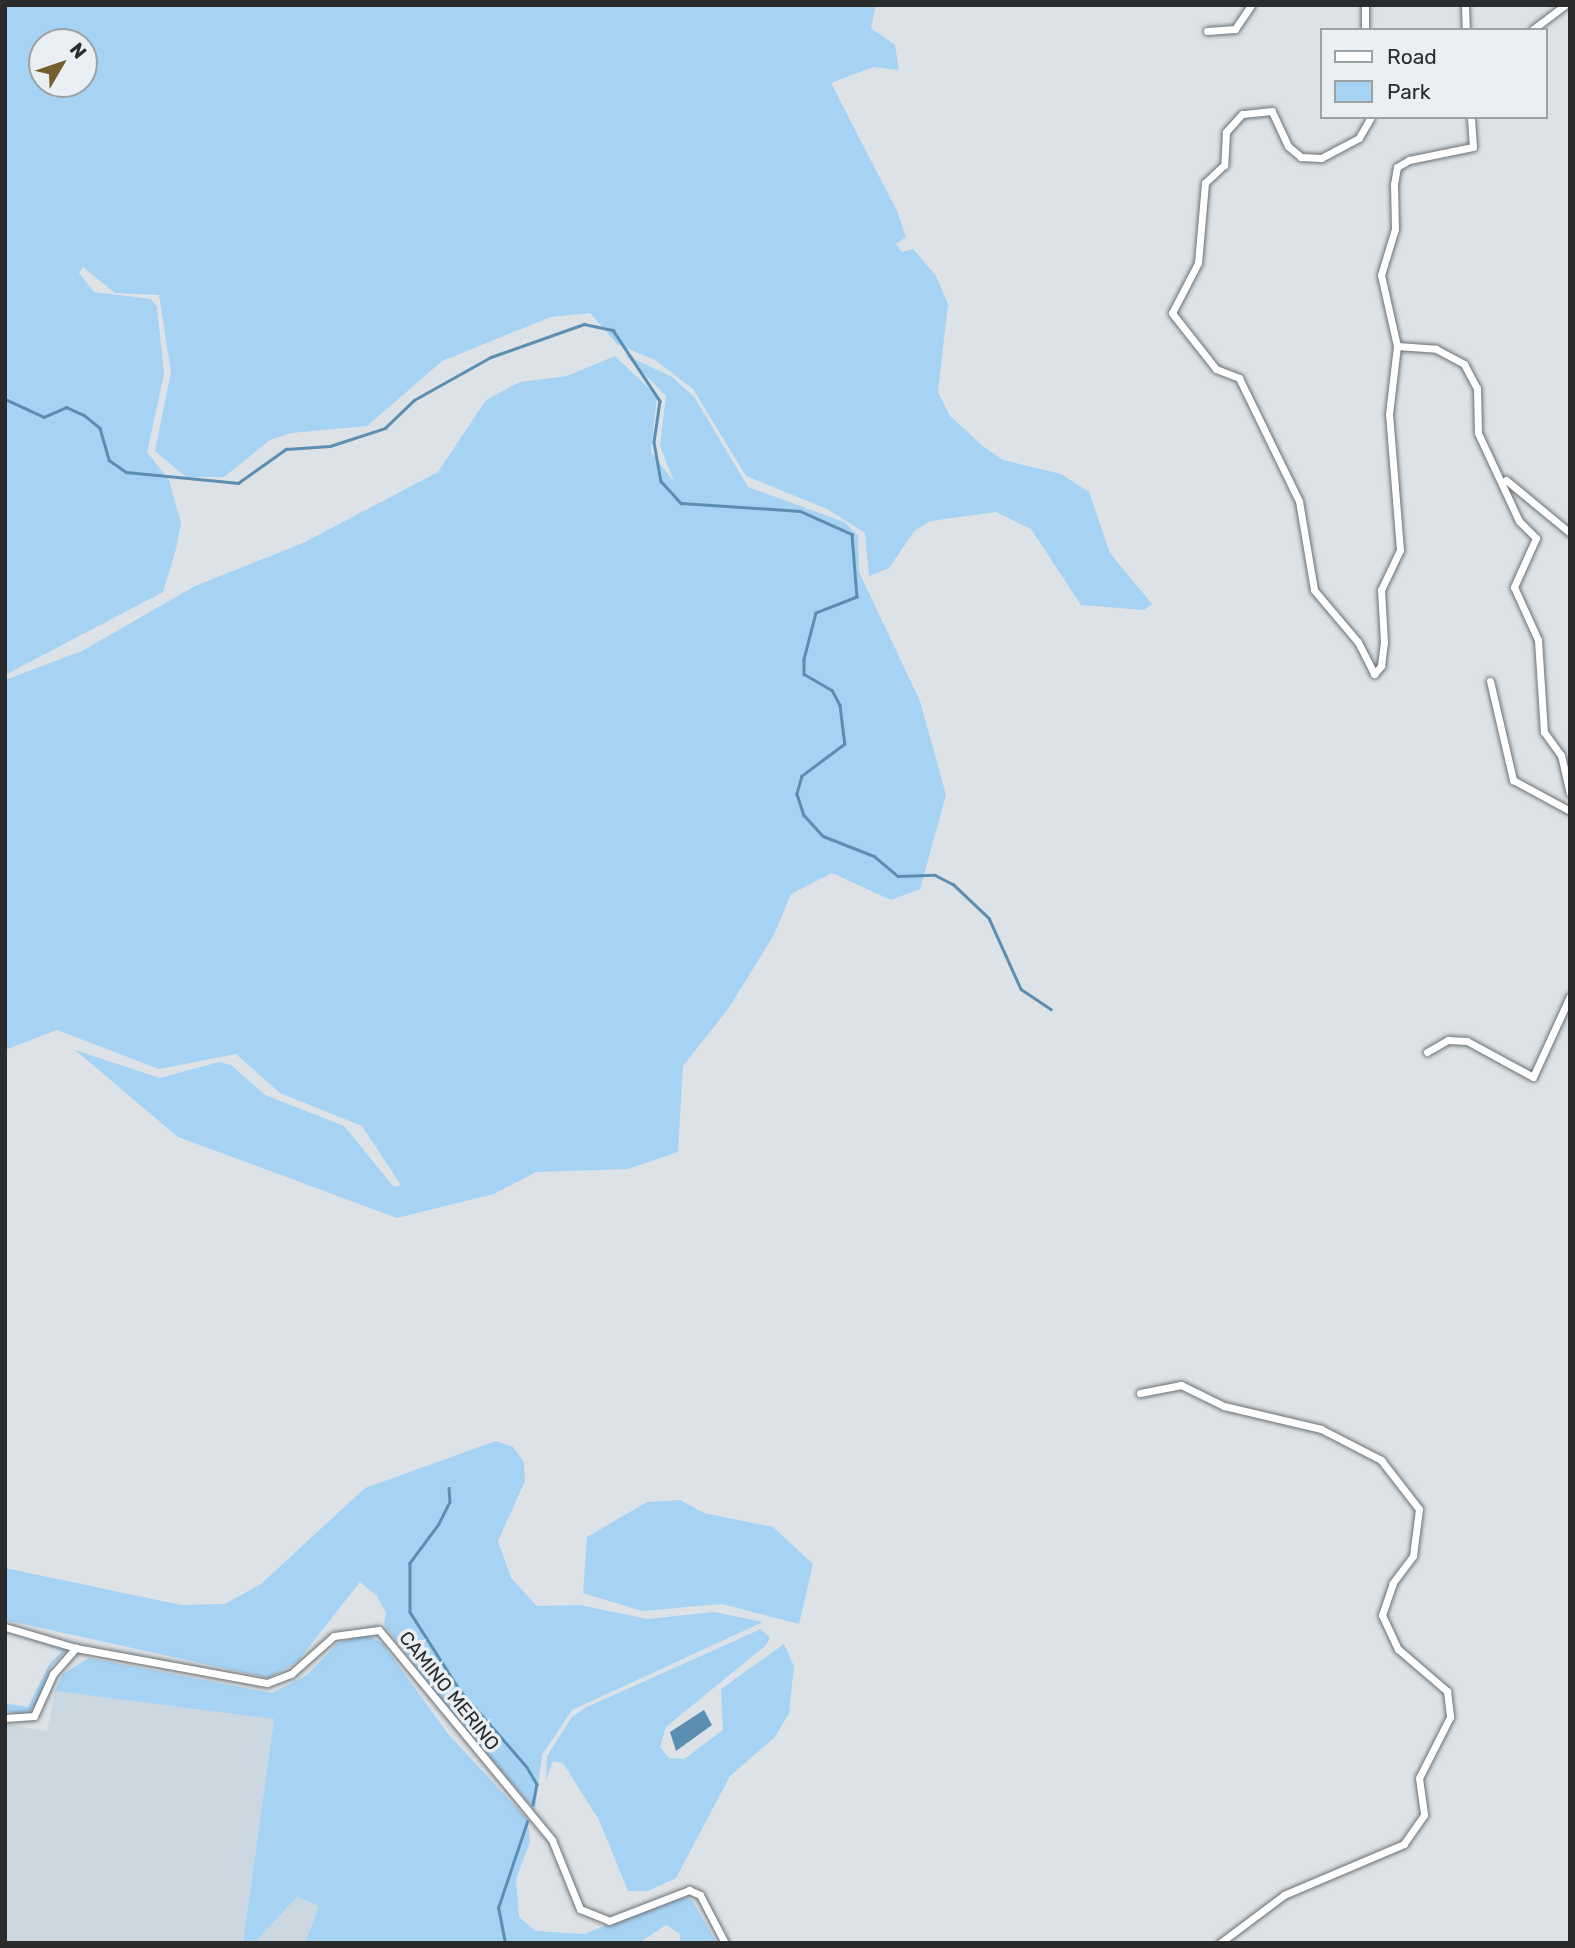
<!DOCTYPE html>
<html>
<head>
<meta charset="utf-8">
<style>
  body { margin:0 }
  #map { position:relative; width:1575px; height:1948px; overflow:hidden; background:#dce2e6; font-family:Rubik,sans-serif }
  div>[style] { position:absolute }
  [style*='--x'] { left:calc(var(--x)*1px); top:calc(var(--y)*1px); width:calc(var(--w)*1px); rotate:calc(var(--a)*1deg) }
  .built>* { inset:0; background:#ccd8e1 }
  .green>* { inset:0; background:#a6d3f4 }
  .water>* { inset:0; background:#5c8eb2 }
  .stream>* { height:2.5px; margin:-1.25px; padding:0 1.25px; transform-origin:1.25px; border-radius:1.25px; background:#5c8eb2 }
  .roads { filter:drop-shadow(0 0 2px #6b7074) drop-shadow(0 0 2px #6b7074) }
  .minor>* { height:7px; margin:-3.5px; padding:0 3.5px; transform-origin:3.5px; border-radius:3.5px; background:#fff }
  span { translate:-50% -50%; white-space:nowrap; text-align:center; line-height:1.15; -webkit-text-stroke:7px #e9eff3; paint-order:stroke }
  .street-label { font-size:19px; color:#292b2d }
  .frame { position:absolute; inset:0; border:7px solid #292b2d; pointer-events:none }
  .legend { position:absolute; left:1320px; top:28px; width:228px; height:91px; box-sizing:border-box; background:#e9eff3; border:2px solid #9ca1a4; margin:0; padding:9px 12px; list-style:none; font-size:21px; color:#292b2d }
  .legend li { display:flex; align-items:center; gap:14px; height:35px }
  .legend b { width:35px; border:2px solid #9ca1a4 }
  .north { position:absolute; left:28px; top:28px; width:70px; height:70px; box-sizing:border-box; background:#e9eff3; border:2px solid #9ca1a4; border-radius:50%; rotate:51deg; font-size:19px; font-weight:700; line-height:28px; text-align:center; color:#292b2d }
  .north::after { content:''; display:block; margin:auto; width:24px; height:32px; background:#765e2e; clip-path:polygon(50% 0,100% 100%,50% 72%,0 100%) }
</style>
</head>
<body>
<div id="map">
  <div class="built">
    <i style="clip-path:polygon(55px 1691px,274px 1718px,243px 1943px,5px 1943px,5px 1724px,47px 1731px)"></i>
    <i style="clip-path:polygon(296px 1897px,319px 1906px,305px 1943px,254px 1943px)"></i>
  </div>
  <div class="green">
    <i style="clip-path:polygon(evenodd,5px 5px,876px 5px,871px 28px,895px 45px,899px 70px,873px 67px,831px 83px,898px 213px,906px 237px,896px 244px,902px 252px,913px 249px,936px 276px,948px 304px,938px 392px,950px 416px,984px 447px,1003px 460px,1061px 474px,1089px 492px,1110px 553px,1152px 604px,1144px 610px,1081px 605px,1031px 529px,996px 512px,931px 521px,915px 530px,889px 568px,869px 576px,865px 533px,827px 509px,746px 476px,693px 389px,655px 360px,617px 344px,590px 313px,551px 317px,442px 361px,367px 426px,291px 433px,270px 440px,224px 477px,186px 477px,155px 451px,171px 372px,159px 295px,115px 293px,83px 267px,79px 273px,94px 292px,151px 299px,157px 307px,164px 374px,147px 452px,169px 480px,181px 523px,176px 549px,163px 592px,5px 675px,5px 5px,84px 42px,84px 84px,42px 84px,42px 42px,84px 42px)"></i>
    <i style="clip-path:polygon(624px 354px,672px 377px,695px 398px,748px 487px,844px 522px,858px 535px,859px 572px,920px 701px,946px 795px,920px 889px,891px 900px,832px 873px,791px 894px,774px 935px,728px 1009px,683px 1066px,678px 1152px,628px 1169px,536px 1172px,494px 1194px,397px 1218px,178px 1137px,75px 1050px,160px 1078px,219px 1062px,231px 1065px,265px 1095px,344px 1126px,394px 1187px,401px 1185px,362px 1126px,280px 1093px,236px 1054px,159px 1069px,57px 1030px,5px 1050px,5px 680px,82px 651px,195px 586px,303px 543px,438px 472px,486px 400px,520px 382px,567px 376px,615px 356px,657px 396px,651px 452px,674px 482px,660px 446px,666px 396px)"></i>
    <i style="clip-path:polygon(496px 1441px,513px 1447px,524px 1462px,525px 1481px,498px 1541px,511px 1578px,537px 1606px,580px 1605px,647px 1619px,714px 1612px,763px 1622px,572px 1710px,542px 1755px,535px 1810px,437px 1697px,384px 1624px,386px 1613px,377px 1596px,360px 1582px,297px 1662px,269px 1678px,5px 1620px,5px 1568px,181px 1605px,225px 1604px,261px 1584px,365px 1488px)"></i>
    <i style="clip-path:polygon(680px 1500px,704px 1513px,773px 1527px,813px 1564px,799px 1624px,722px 1604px,642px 1611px,583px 1593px,587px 1537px,647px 1502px)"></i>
    <i style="clip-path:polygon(761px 1629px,770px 1638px,765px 1646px,666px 1727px,660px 1747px,669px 1758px,684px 1759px,723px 1730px,721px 1689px,784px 1644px,794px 1666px,789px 1713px,775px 1737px,730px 1776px,676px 1878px,648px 1891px,628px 1891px,599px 1820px,563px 1763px,553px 1761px,546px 1780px,547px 1756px,572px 1717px,587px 1707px)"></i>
    <i style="clip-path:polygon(365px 1634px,382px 1643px,449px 1735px,528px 1820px,530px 1842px,516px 1879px,519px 1917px,536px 1931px,585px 1934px,674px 1895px,692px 1900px,717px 1943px,680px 1943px,680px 1934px,666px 1925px,639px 1943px,305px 1943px,319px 1906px,297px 1897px,254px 1943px,243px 1943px,274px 1719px,55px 1691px,63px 1674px,89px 1658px,272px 1693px,307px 1675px,338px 1643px)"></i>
    <i style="clip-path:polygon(22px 1637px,66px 1651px,52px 1665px,36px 1707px,23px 1715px,5px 1711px,5px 1703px,28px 1707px,50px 1663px,63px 1651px)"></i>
  </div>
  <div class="water">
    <i style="clip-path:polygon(704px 1710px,712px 1725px,676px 1751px,670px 1732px)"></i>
  </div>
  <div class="stream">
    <i style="--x:5;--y:399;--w:43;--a:24.8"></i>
    <i style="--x:44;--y:417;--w:24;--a:-24"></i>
    <i style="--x:66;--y:407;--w:20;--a:24"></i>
    <i style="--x:84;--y:415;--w:21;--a:39"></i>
    <i style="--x:100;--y:428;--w:33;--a:74"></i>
    <i style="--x:109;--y:460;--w:21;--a:35"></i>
    <i style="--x:126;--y:472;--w:113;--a:5.6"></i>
    <i style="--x:238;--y:483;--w:59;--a:-35.3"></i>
    <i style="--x:286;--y:449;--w:44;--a:-3.9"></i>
    <i style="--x:330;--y:446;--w:58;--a:-18.1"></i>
    <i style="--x:385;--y:428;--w:40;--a:-44"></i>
    <i style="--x:414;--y:400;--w:88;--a:-29.2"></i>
    <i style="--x:491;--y:357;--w:99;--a:-19.5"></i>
    <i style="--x:584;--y:324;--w:30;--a:12"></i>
    <i style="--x:613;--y:330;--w:85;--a:56.5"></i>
    <i style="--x:660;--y:401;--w:41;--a:98.3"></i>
    <i style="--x:654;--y:442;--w:40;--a:80"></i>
    <i style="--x:661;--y:481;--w:30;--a:48"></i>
    <i style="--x:681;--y:503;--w:119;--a:3.8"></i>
    <i style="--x:800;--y:511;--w:57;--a:23.9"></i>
    <i style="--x:852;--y:534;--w:63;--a:85.5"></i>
    <i style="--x:857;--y:597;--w:44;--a:158.7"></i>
    <i style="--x:816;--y:613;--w:48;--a:104.6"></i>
    <i style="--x:804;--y:659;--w:15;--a:90"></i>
    <i style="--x:804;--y:674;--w:32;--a:30"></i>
    <i style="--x:832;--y:690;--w:17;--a:62"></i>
    <i style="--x:840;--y:705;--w:39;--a:83"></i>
    <i style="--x:845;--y:744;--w:54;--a:143.3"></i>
    <i style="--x:802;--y:776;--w:19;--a:106"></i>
    <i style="--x:797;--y:794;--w:22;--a:72"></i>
    <i style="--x:804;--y:815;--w:28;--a:48"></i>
    <i style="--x:823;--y:836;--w:55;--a:21.4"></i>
    <i style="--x:874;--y:856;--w:31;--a:40"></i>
    <i style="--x:898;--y:876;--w:37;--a:-2"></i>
    <i style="--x:935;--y:875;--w:20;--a:27"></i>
    <i style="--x:953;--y:884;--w:50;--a:43.4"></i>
    <i style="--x:989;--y:918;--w:78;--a:65.7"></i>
    <i style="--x:1021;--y:989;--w:36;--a:34"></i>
    <i style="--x:449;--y:1488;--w:14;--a:86"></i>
    <i style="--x:450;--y:1502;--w:25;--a:117"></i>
    <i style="--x:439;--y:1524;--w:49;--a:126.6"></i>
    <i style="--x:410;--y:1563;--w:49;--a:90"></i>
    <i style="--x:410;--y:1612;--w:91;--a:57.5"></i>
    <i style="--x:459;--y:1689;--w:103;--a:48.9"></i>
    <i style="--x:527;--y:1767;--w:20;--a:60"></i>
    <i style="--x:537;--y:1784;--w:21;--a:101"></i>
    <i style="--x:505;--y:1943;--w:36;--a:-101"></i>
    <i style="--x:498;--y:1908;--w:91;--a:-71.4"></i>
  </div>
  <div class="roads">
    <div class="minor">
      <i style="--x:1365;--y:5;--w:25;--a:90"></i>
      <i style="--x:1465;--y:5;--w:25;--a:88"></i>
      <i style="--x:1532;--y:30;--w:41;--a:-37.1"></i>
      <i style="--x:1207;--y:31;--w:28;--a:-4"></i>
      <i style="--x:1235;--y:29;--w:29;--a:-56"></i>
      <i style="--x:1371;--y:117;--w:24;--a:120"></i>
      <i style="--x:1359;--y:138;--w:43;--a:152.2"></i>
      <i style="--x:1321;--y:158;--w:20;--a:-177"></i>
      <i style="--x:1301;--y:157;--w:17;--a:-140"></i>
      <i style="--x:1288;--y:146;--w:38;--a:-115"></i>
      <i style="--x:1272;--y:111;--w:30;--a:174"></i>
      <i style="--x:1242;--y:114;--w:24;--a:132"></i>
      <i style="--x:1226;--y:132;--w:33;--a:93"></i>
      <i style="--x:1224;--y:165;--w:26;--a:137"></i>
      <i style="--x:1205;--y:183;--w:80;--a:95"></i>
      <i style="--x:1198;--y:263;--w:56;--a:117.5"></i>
      <i style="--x:1172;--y:313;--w:71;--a:51.8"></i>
      <i style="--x:1216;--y:369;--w:25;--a:21"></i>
      <i style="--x:1239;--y:378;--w:137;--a:64"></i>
      <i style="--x:1299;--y:501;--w:90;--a:80.4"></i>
      <i style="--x:1314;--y:590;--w:68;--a:49.8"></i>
      <i style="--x:1358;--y:642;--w:36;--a:63"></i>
      <i style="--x:1374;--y:674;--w:11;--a:-49"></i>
      <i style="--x:1381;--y:666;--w:24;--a:-83"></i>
      <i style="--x:1384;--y:642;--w:52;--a:-93.3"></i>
      <i style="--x:1381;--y:590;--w:44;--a:-64.6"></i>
      <i style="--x:1400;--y:550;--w:136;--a:-94.6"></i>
      <i style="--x:1389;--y:414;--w:68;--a:-83.3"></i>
      <i style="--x:1397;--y:346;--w:73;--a:-102.7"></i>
      <i style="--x:1381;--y:275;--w:48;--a:-73.1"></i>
      <i style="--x:1395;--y:229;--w:45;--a:-91.3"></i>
      <i style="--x:1394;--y:184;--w:17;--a:-80"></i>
      <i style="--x:1397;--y:167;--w:14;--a:-30"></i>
      <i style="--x:1409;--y:160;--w:65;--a:-11.5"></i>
      <i style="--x:1473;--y:147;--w:30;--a:-94"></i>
      <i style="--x:1397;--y:346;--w:39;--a:4"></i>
      <i style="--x:1436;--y:349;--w:32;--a:28"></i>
      <i style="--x:1464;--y:364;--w:27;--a:62"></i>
      <i style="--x:1477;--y:388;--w:45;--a:88.7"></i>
      <i style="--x:1478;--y:433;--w:97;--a:65"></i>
      <i style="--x:1519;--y:521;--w:24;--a:45"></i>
      <i style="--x:1536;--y:538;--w:54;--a:114.2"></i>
      <i style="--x:1514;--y:587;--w:58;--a:65.6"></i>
      <i style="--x:1538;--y:640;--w:92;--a:86.3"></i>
      <i style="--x:1544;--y:732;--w:29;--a:54"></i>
      <i style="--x:1561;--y:755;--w:39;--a:77"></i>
      <i style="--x:1506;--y:480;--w:83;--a:39.6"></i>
      <i style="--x:1490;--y:681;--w:102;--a:76.9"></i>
      <i style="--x:1513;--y:780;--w:65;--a:28.5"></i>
      <i style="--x:1427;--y:1052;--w:24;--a:-30"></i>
      <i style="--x:1448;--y:1040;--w:19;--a:3"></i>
      <i style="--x:1467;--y:1041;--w:75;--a:28.6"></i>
      <i style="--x:1533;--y:1077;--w:89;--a:-65.4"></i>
      <i style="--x:1140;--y:1393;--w:42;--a:-11"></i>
      <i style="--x:1181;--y:1385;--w:48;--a:26"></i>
      <i style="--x:1224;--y:1406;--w:100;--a:13.3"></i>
      <i style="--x:1321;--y:1429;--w:68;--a:27.3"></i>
      <i style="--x:1381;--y:1460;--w:62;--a:52.2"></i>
      <i style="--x:1419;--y:1509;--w:47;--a:97.3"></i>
      <i style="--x:1413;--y:1556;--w:34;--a:127"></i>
      <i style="--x:1393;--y:1583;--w:34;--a:109"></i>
      <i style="--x:1382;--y:1615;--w:38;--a:65"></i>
      <i style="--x:1398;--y:1649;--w:65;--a:40.6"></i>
      <i style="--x:1447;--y:1691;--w:26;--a:83"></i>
      <i style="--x:1450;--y:1717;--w:68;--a:116.9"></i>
      <i style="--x:1419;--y:1778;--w:37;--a:82"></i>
      <i style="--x:1424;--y:1815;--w:35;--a:125"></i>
      <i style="--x:1404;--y:1844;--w:130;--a:157"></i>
      <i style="--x:1284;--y:1895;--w:80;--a:143.1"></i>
      <i style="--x:5;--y:1627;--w:74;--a:16.5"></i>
      <i style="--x:76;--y:1648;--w:194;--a:10.4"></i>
      <i style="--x:267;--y:1683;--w:26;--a:-21"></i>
      <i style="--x:291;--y:1674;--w:57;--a:-41.5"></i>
      <i style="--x:334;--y:1636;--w:45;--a:-7.6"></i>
      <i style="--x:379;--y:1630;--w:272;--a:50.5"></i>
      <i style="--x:552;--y:1840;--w:74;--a:67.9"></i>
      <i style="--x:580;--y:1909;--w:31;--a:22"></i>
      <i style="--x:609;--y:1921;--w:86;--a:-21.2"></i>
      <i style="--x:689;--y:1890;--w:12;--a:24"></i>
      <i style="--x:700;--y:1895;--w:54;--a:62.5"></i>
      <i style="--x:5;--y:1718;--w:29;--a:-4"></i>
      <i style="--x:34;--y:1716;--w:46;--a:-65.7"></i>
      <i style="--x:53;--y:1674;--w:35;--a:-49"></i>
    </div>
  </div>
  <div class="street-label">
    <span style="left:449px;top:1691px;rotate:51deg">CAMINO MERINO</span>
  </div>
  <div class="frame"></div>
  <ul class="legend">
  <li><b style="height:9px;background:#fff"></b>Road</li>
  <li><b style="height:19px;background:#a6d3f4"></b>Park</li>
  </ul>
  <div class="north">N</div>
</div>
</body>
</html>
